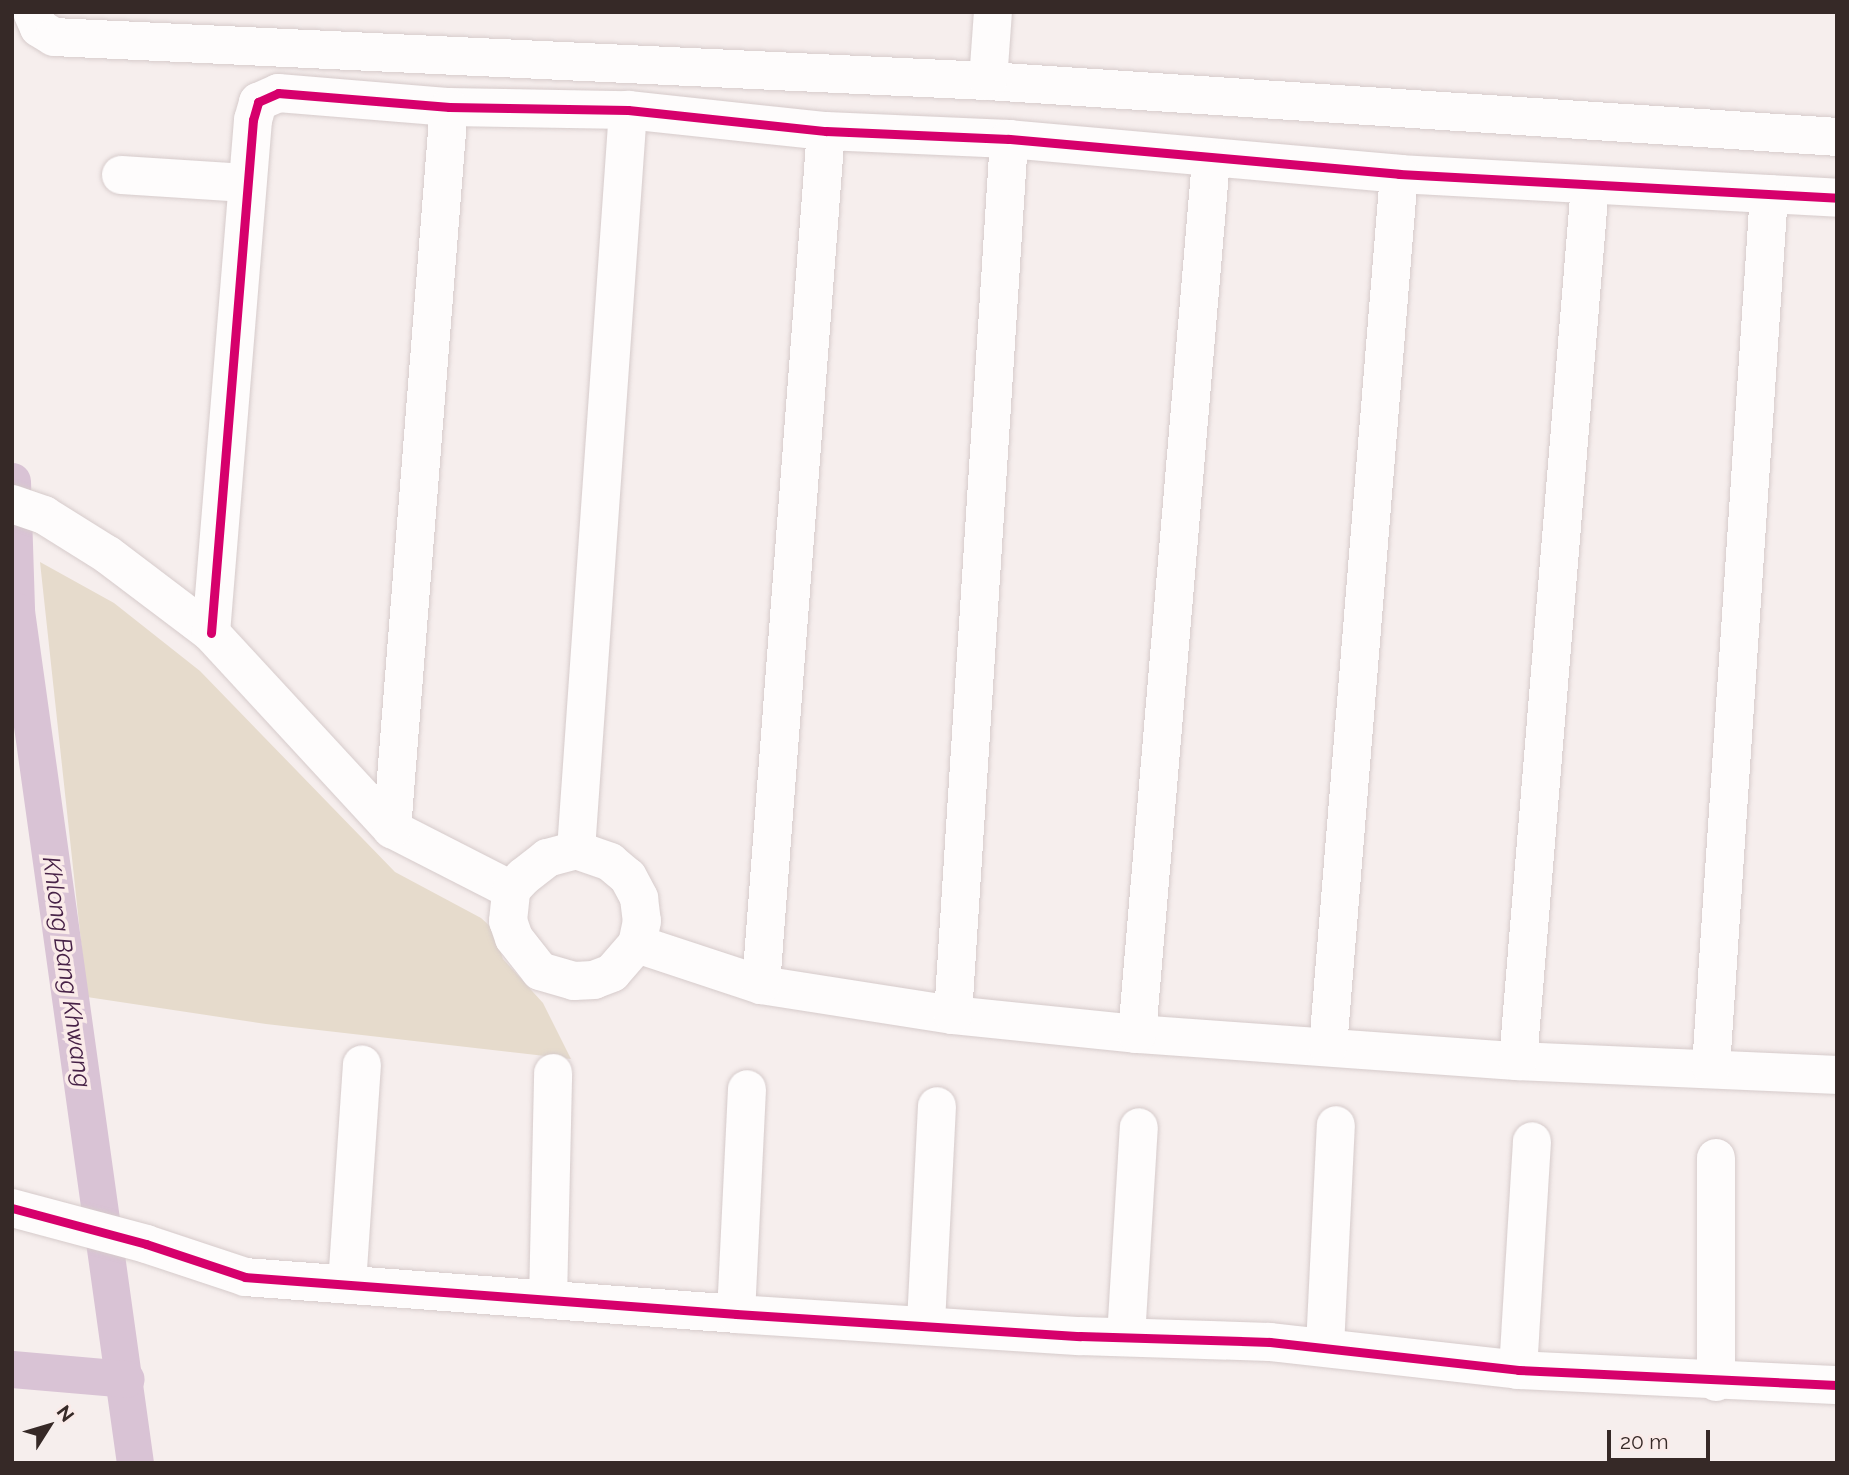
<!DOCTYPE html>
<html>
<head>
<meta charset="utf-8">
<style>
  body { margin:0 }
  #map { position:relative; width:1849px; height:1475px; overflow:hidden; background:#f6eeed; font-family:Raleway,sans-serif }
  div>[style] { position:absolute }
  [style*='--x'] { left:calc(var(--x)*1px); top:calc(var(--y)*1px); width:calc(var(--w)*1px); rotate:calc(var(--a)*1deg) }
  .green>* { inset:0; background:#e6dbcc }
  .canal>* { height:37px; margin:-18.5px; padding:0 18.5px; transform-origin:18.5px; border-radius:18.5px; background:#d9c3d5 }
  .roads { filter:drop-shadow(0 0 2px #d6cbcb) drop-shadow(0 0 2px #d6cbcb) }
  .minor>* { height:38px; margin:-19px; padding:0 19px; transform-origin:19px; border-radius:19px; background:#fefcfc }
  .cycleway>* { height:9px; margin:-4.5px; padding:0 4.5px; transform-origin:4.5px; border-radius:4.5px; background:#d6006c }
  span { translate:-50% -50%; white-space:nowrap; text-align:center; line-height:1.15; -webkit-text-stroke:7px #faebe9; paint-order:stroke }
  .water-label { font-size:24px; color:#472247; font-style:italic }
  .frame { position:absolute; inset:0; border:14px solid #362927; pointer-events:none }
  .north { position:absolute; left:14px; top:1391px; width:70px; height:70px; -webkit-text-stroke:5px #faebe9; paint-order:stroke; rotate:53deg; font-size:19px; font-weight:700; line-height:28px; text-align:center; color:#362927 }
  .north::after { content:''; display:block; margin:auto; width:24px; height:32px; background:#362927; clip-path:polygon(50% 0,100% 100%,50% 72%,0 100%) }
  .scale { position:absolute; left:1607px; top:1430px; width:103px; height:32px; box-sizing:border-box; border:4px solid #362927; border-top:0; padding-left:9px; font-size:21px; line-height:24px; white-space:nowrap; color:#362927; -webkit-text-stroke:5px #faebe9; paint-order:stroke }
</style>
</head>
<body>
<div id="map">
  <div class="green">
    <i style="clip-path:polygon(40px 562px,114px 603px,200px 671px,395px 872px,481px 918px,493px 929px,503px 959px,543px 1003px,571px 1059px,266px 1024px,87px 997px)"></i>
  </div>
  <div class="canal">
    <i style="--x:12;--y:481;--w:130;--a:88.2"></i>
    <i style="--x:16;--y:611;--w:860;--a:82.05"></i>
    <i style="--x:12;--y:1369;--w:114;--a:5"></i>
  </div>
  <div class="roads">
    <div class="minor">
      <i style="--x:32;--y:12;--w:17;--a:66"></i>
      <i style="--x:39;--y:28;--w:17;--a:31"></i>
      <i style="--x:54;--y:37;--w:935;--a:2.7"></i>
      <i style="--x:988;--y:81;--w:851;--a:3.77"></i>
      <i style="--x:988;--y:81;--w:69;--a:-85.9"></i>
      <i style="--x:121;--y:175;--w:125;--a:3.7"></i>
      <i style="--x:12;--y:504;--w:34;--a:19"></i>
      <i style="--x:44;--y:515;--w:75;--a:32"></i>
      <i style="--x:108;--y:555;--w:129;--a:37.1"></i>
      <i style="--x:211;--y:633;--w:267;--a:47.3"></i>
      <i style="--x:392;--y:829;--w:134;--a:27.1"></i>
      <i style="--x:211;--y:633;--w:515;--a:-85.32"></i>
      <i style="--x:253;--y:120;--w:19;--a:-74"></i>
      <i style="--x:258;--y:102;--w:22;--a:-24"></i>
      <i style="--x:278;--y:93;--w:172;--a:4.7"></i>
      <i style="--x:449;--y:107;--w:179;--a:1"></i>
      <i style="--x:628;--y:110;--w:199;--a:6.1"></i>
      <i style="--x:826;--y:131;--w:183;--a:2.5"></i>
      <i style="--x:1009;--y:139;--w:392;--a:5.1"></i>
      <i style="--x:1399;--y:174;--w:439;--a:3.1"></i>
      <i style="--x:392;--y:829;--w:724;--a:-85.49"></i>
      <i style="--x:576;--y:850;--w:742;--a:-85.98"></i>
      <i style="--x:576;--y:850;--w:36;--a:19"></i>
      <i style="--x:610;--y:862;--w:23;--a:40"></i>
      <i style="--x:628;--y:877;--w:24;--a:62"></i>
      <i style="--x:639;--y:898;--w:23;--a:83"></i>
      <i style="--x:642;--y:921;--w:24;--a:102"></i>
      <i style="--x:637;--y:944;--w:38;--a:131"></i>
      <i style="--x:612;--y:973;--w:19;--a:159"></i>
      <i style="--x:594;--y:980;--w:20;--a:177"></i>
      <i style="--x:574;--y:981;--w:35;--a:-164"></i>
      <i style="--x:540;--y:971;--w:42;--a:-128.2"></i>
      <i style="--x:514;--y:938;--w:18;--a:-109"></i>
      <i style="--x:508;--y:921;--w:31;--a:-84"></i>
      <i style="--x:511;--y:890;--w:18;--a:-47"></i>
      <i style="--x:523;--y:877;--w:31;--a:-38"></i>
      <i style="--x:547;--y:858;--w:30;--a:-15"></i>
      <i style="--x:637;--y:944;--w:131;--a:18.3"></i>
      <i style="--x:761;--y:985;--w:194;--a:8.9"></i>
      <i style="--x:953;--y:1015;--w:185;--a:5.9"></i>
      <i style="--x:1137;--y:1034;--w:382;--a:4.1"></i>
      <i style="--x:1518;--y:1061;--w:319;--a:2.5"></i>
      <i style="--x:761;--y:985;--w:856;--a:-85.65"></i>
      <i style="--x:953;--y:1015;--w:878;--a:-86.34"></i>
      <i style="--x:1137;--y:1034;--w:877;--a:-85.16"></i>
      <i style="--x:1328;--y:1047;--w:876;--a:-85.35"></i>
      <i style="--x:1518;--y:1061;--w:879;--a:-85.3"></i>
      <i style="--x:1711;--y:1067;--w:875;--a:-86.2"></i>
      <i style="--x:12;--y:1208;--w:139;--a:15"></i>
      <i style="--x:146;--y:1244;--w:104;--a:18.4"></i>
      <i style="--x:245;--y:1277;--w:492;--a:4.3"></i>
      <i style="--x:736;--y:1314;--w:345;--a:3.7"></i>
      <i style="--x:1080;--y:1336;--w:190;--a:1.8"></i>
      <i style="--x:1270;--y:1342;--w:250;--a:6.4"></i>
      <i style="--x:1518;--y:1370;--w:319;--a:2.7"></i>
      <i style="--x:347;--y:1284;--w:220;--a:-86.1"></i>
      <i style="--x:548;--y:1300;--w:227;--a:-88.7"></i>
      <i style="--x:736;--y:1314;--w:225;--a:-87.2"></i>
      <i style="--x:926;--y:1323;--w:217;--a:-87.1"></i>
      <i style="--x:1126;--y:1337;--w:210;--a:-86.5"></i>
      <i style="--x:1325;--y:1347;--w:222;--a:-87.2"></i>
      <i style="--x:1518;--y:1370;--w:229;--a:-86.5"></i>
      <i style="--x:1716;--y:1382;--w:224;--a:-90"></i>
    </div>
  </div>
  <div class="cycleway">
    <i style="--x:211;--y:633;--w:515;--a:-85.32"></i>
    <i style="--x:253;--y:120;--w:19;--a:-74"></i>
    <i style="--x:258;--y:102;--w:22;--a:-24"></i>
    <i style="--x:278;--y:93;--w:172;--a:4.7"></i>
    <i style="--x:449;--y:107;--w:179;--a:1"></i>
    <i style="--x:628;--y:110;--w:199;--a:6.1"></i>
    <i style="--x:826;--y:131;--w:183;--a:2.5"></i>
    <i style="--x:1009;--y:139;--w:392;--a:5.1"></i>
    <i style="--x:1399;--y:174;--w:439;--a:3.1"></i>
    <i style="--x:12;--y:1208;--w:139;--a:15"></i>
    <i style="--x:146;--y:1244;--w:104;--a:18.4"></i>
    <i style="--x:245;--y:1277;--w:492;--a:4.3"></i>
    <i style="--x:736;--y:1314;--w:345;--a:3.7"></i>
    <i style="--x:1080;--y:1336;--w:190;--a:1.8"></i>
    <i style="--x:1270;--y:1342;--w:250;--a:6.4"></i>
    <i style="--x:1518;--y:1370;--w:319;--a:2.7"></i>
  </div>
  <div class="water-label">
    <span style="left:67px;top:972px;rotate:82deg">Khlong Bang Khwang</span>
  </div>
  <div class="frame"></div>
  <div class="north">N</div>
  <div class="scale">20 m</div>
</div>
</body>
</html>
